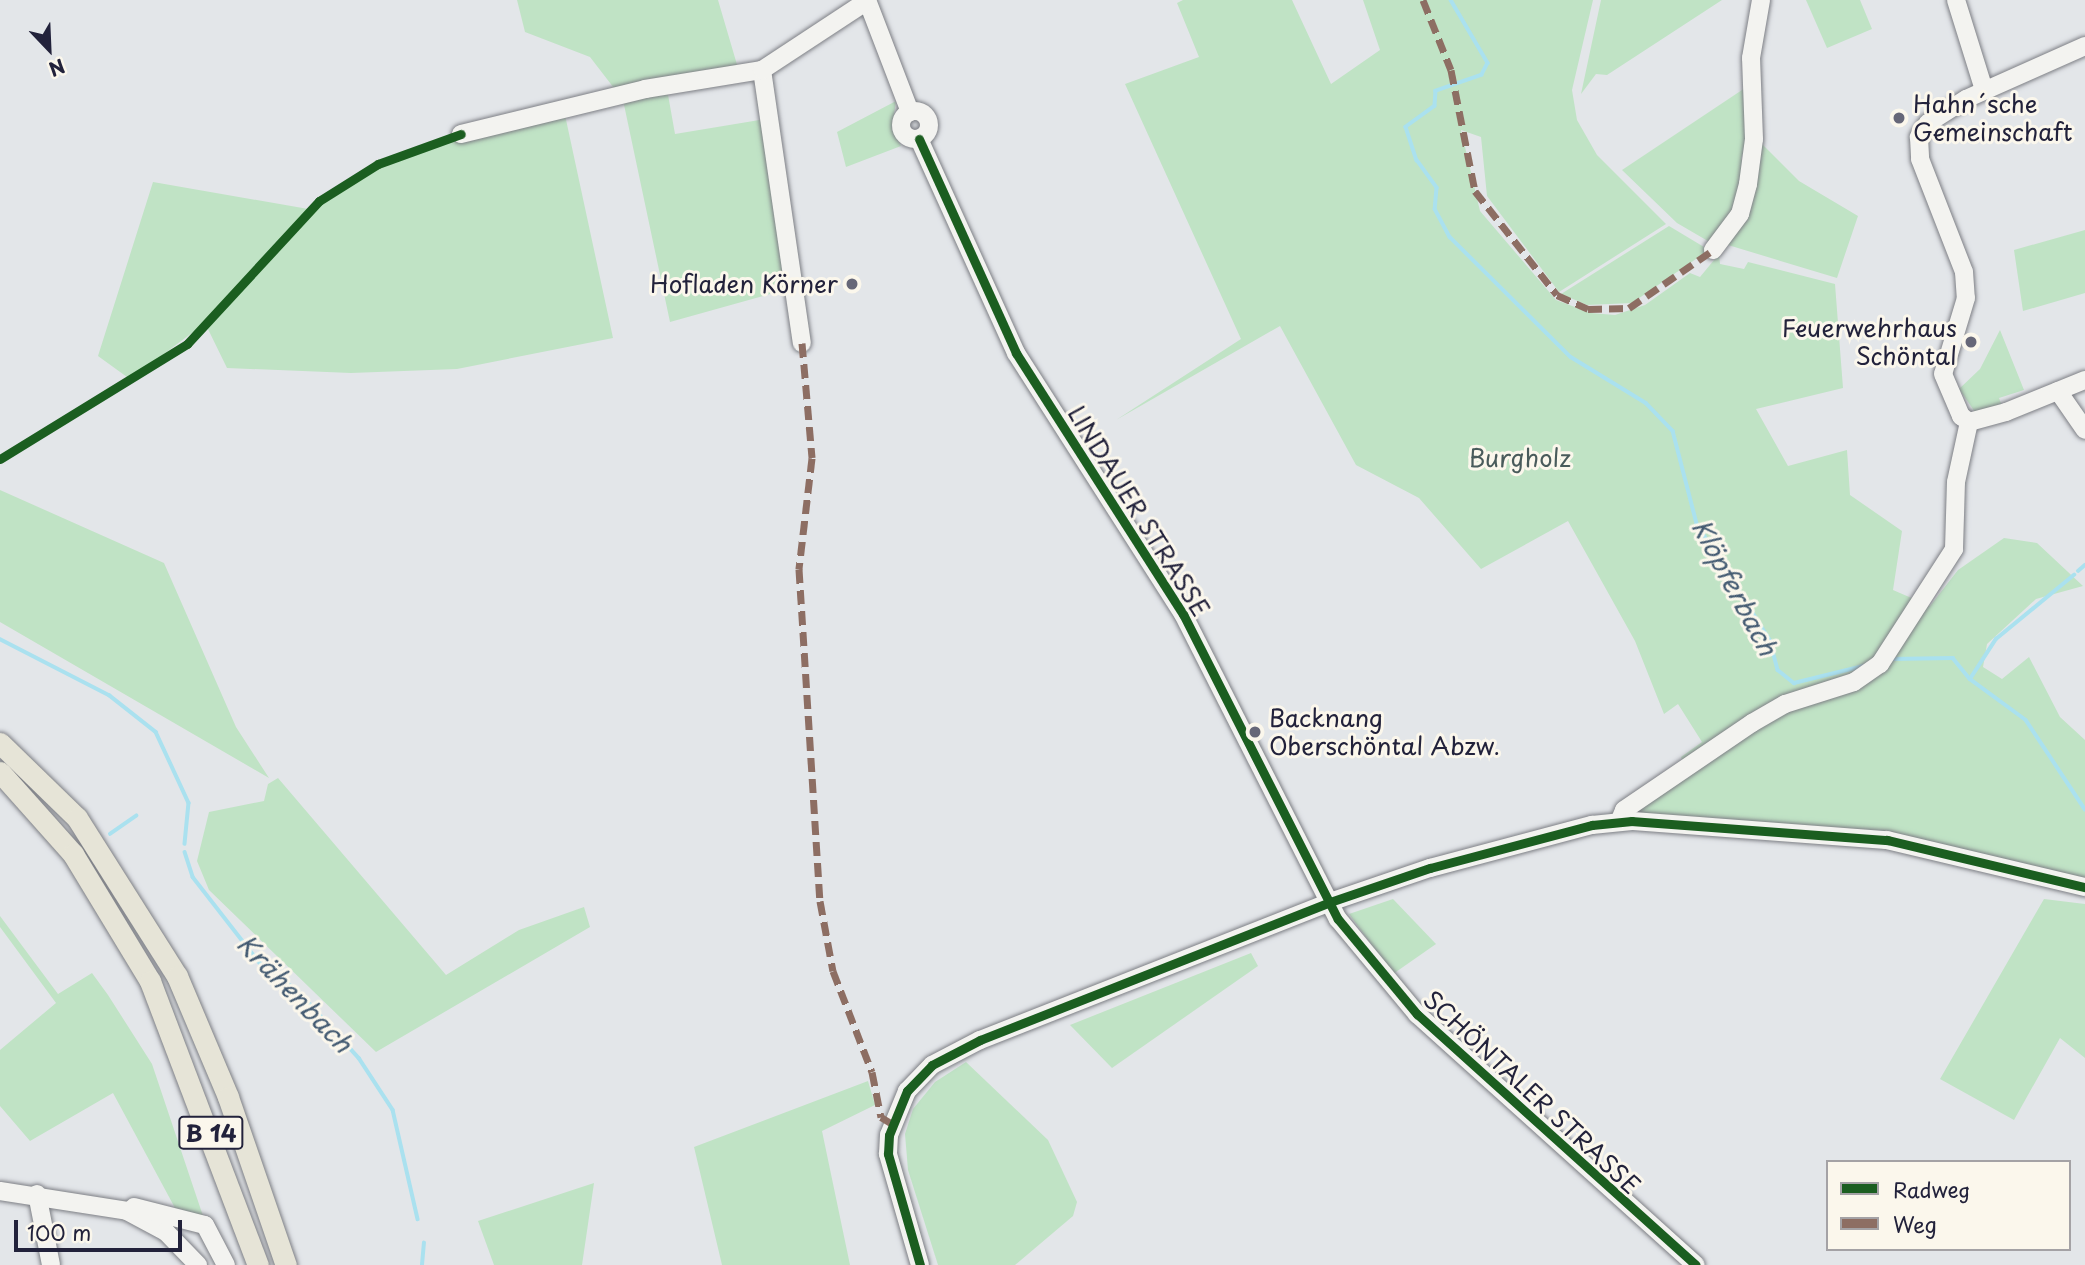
<!DOCTYPE html>
<html>
<head>
<meta charset="utf-8">
<style>
  body { margin:0 }
  #map { position:relative; width:2085px; height:1265px; overflow:hidden; background:#e3e6e9; font-family:"Playpen Sans",sans-serif }
  div>[style] { position:absolute }
  [style*='--x'] { left:calc(var(--x)*1px); top:calc(var(--y)*1px); width:calc(var(--w)*1px); rotate:calc(var(--a)*1deg) }
  .green>* { inset:0; background:#c0e3c5 }
  .stream>* { height:3.5px; margin:-1.75px; padding:0 1.75px; transform-origin:1.75px; border-radius:1.75px; background:#aae1ef }
  .roads { filter:drop-shadow(0 0 2px #7d7f85) drop-shadow(0 0 2px #7d7f85) }
  .minor>* { height:18px; margin:-9px; padding:0 9px; transform-origin:9px; border-radius:9px; background:#f3f3f0 }
  .minor>.ring { margin:-9px; padding:0; box-sizing:content-box; background:none; border:18px solid #f3f3f0; border-radius:50% }
  .major>* { height:21px; margin:-10.5px; padding:0 10.5px; transform-origin:10.5px; border-radius:10.5px; background:#e6e4d7 }
  .quiet>* { height:7px; margin-top:-3.5px; transform-origin:0; background:repeating-linear-gradient(90deg,#8d6e63 0 14px,transparent 0 21px) }
  .cycleway>* { height:9px; margin:-4.5px; padding:0 4.5px; transform-origin:4.5px; border-radius:4.5px; background:#1b5e20 }
  .dots>* { width:19px; height:19px; translate:-50% -50%; box-sizing:border-box; border:4px solid #fbf7ec; border-radius:50% }
  span { translate:-50% -50%; white-space:nowrap; text-align:center; line-height:1.15; -webkit-text-stroke:6px #fbf7ec; paint-order:stroke }
  .shield-label span { padding:2px 5px; background:#fbf7ec; border:2px solid; border-radius:5px; -webkit-text-stroke-width:0 }
  .shield-label { font-size:23px; color:#22223b; font-weight:700 }
  .poi-label { font-size:24px; color:#22223b }
  .left { translate:0 -50%; text-align:left }
  .right { translate:-100% -50%; text-align:right }
  .park-label { font-size:24px; color:#495b5b }
  .street-label { font-size:24px; color:#22223b }
  .water-label { font-size:26px; color:#445b72; font-style:italic }
  .legend { position:absolute; left:1826px; top:1160px; width:245px; height:91px; box-sizing:border-box; background:#fbf7ec; border:2px solid #a4a2a5; margin:0; padding:9px 12px; list-style:none; font-size:21px; color:#22223b }
  .legend li { display:flex; align-items:center; gap:14px; height:35px }
  .legend b { width:35px; border:2px solid #a4a2a5 }
  .north { position:absolute; left:14px; top:14px; width:70px; height:70px; -webkit-text-stroke:5px #fbf7ec; paint-order:stroke; rotate:157deg; font-size:19px; font-weight:700; line-height:28px; text-align:center; color:#22223b }
  .north::after { content:''; display:block; margin:auto; width:24px; height:32px; background:#22223b; clip-path:polygon(50% 0,100% 100%,50% 72%,0 100%) }
  .scale { position:absolute; left:14px; top:1220px; width:168px; height:32px; box-sizing:border-box; border:4px solid #22223b; border-top:0; padding-left:9px; font-size:21px; line-height:24px; white-space:nowrap; color:#22223b; -webkit-text-stroke:5px #fbf7ec; paint-order:stroke }
</style>
</head>
<body>
<div id="map">
  <div class="green">
    <i style="clip-path:polygon(517px 0,718px 0,738px 68px,617px 92px,590px 57px,525px 32px)"></i>
    <i style="clip-path:polygon(1183px 0,1292px 0,1331px 84px,1380px 50px,1363px 0,1593px 0,1572px 90px,1577px 120px,1597px 155px,1666px 224px,1559px 292px,1487px 196px,1481px 137px,1461px 130px,1480px 211px,1556px 300px,1591px 313px,1615px 315px,1645px 305px,1690px 273px,1700px 277px,1719px 254px,1720px 264px,1744px 269px,1748px 262px,1835px 284px,1843px 388px,1756px 409px,1788px 466px,1847px 450px,1850px 495px,1902px 531px,1893px 590px,1930px 606px,1958px 570px,2004px 538px,2037px 543px,2083px 586px,2036px 599px,1987px 644px,1983px 667px,2002px 679px,2029px 657px,2060px 717px,2085px 740px,2085px 881px,1842px 829px,1631px 814px,1688px 774px,1681px 757px,1702px 742px,1678px 704px,1664px 714px,1635px 641px,1568px 521px,1481px 569px,1419px 498px,1356px 465px,1280px 326px,1116px 420px,1241px 339px,1125px 84px,1199px 57px,1177px 3px)"></i>
    <i style="clip-path:polygon(1601px 0,1722px 0,1607px 75px,1596px 74px,1581px 94px)"></i>
    <i style="clip-path:polygon(1806px 0,1860px 0,1872px 29px,1827px 48px)"></i>
    <i style="clip-path:polygon(1748px 86px,1749px 134px,1741px 159px,1748px 167px,1739px 205px,1713px 244px,1677px 223px,1622px 170px)"></i>
    <i style="clip-path:polygon(667px 89px,675px 134px,766px 119px,795px 287px,670px 322px,623px 100px)"></i>
    <i style="clip-path:polygon(896px 101px,892px 128px,901px 146px,846px 167px,837px 132px)"></i>
    <i style="clip-path:polygon(565px 115px,613px 338px,457px 369px,351px 373px,227px 368px,205px 323px,136px 375px,127px 377px,98px 356px,153px 182px,314px 210px,382px 166px,430px 147px)"></i>
    <i style="clip-path:polygon(1757px 139px,1799px 181px,1858px 216px,1837px 278px,1728px 245px)"></i>
    <i style="clip-path:polygon(1669px 226px,1709px 250px,1632px 303px,1587px 305px,1561px 294px)"></i>
    <i style="clip-path:polygon(2085px 230px,2085px 293px,2023px 311px,2014px 250px)"></i>
    <i style="clip-path:polygon(2000px 330px,2024px 390px,1999px 398px,2002px 406px,1975px 412px,1959px 389px,1980px 369px)"></i>
    <i style="clip-path:polygon(0 490px,164px 563px,236px 727px,269px 778px,0 622px)"></i>
    <i style="clip-path:polygon(278px 778px,446px 975px,519px 930px,584px 907px,590px 927px,376px 1052px,209px 890px,197px 861px,209px 812px,264px 801px,268px 784px)"></i>
    <i style="clip-path:polygon(1393px 899px,1436px 944px,1393px 974px,1349px 914px)"></i>
    <i style="clip-path:polygon(2044px 899px,2085px 904px,2085px 1058px,2060px 1038px,2014px 1120px,1940px 1079px)"></i>
    <i style="clip-path:polygon(0 916px,58px 994px,92px 973px,108px 995px,152px 1064px,203px 1216px,175px 1208px,113px 1093px,30px 1141px,0 1106px,0 1050px,56px 1003px,0 927px)"></i>
    <i style="clip-path:polygon(1251px 953px,1258px 966px,1112px 1068px,1070px 1025px)"></i>
    <i style="clip-path:polygon(966px 1062px,1048px 1140px,1077px 1202px,1073px 1216px,1015px 1265px,938px 1265px,908px 1170px,905px 1134px,913px 1109px,935px 1082px)"></i>
    <i style="clip-path:polygon(868px 1081px,875px 1105px,822px 1131px,850px 1265px,722px 1265px,694px 1147px)"></i>
    <i style="clip-path:polygon(594px 1183px,582px 1265px,494px 1265px,478px 1221px)"></i>
  </div>
  <div class="stream">
    <i style="--x:1451;--y:0;--w:73;--a:59.6"></i>
    <i style="--x:1488;--y:63;--w:13;--a:117"></i>
    <i style="--x:1482;--y:75;--w:49;--a:160.8"></i>
    <i style="--x:1436;--y:91;--w:15;--a:94"></i>
    <i style="--x:1435;--y:106;--w:36;--a:144"></i>
    <i style="--x:1406;--y:127;--w:35;--a:72"></i>
    <i style="--x:1417;--y:160;--w:34;--a:54"></i>
    <i style="--x:1437;--y:188;--w:21;--a:95"></i>
    <i style="--x:1435;--y:209;--w:32;--a:62"></i>
    <i style="--x:1450;--y:237;--w:170;--a:44.8"></i>
    <i style="--x:1571;--y:357;--w:88;--a:31.5"></i>
    <i style="--x:1646;--y:403;--w:39;--a:46"></i>
    <i style="--x:1673;--y:431;--w:96;--a:75.5"></i>
    <i style="--x:1697;--y:524;--w:137;--a:57.8"></i>
    <i style="--x:1770;--y:640;--w:31;--a:75"></i>
    <i style="--x:1778;--y:670;--w:21;--a:39"></i>
    <i style="--x:1794;--y:683;--w:71;--a:-13.8"></i>
    <i style="--x:2078;--y:571;--w:9;--a:-41"></i>
    <i style="--x:0;--y:639;--w:123;--a:27.2"></i>
    <i style="--x:109;--y:695;--w:60;--a:38.2"></i>
    <i style="--x:156;--y:732;--w:78;--a:65.1"></i>
    <i style="--x:189;--y:803;--w:41;--a:95.6"></i>
    <i style="--x:1890;--y:659;--w:63;--a:-0.9"></i>
    <i style="--x:1953;--y:658;--w:27;--a:51"></i>
    <i style="--x:1970;--y:679;--w:69;--a:36.2"></i>
    <i style="--x:2026;--y:720;--w:107;--a:56.5"></i>
    <i style="--x:1970;--y:679;--w:48;--a:-57"></i>
    <i style="--x:1996;--y:639;--w:101;--a:-39.4"></i>
    <i style="--x:110;--y:834;--w:32;--a:-35"></i>
    <i style="--x:185;--y:852;--w:26;--a:72"></i>
    <i style="--x:193;--y:877;--w:109;--a:52.1"></i>
    <i style="--x:260;--y:963;--w:47;--a:36.4"></i>
    <i style="--x:298;--y:991;--w:91;--a:47.7"></i>
    <i style="--x:359;--y:1058;--w:62;--a:56.8"></i>
    <i style="--x:393;--y:1110;--w:112;--a:77.1"></i>
    <i style="--x:422;--y:1265;--w:22;--a:-85"></i>
  </div>
  <div class="roads">
    <div class="minor">
      <i style="--x:867;--y:0;--w:120;--a:69"></i>
      <i style="--x:1956;--y:0;--w:94;--a:72.7"></i>
      <i style="--x:2085;--y:46;--w:130;--a:156"></i>
      <i style="--x:1966;--y:99;--w:45;--a:147.7"></i>
      <i style="--x:1928;--y:123;--w:17;--a:123"></i>
      <i style="--x:1919;--y:137;--w:22;--a:87"></i>
      <i style="--x:1920;--y:159;--w:121;--a:68.7"></i>
      <i style="--x:1964;--y:272;--w:26;--a:86"></i>
      <i style="--x:1966;--y:298;--w:79;--a:106.8"></i>
      <i style="--x:1943;--y:374;--w:46;--a:66.8"></i>
      <i style="--x:1961;--y:416;--w:10;--a:37"></i>
      <i style="--x:1969;--y:422;--w:38;--a:-15"></i>
      <i style="--x:2006;--y:412;--w:85;--a:-22.1"></i>
      <i style="--x:762;--y:70;--w:276;--a:81.7"></i>
      <i class="ring" style="left:901px;top:111px;width:10px;height:10px"></i>
      <i style="--x:461;--y:134;--w:189;--a:-13.7"></i>
      <i style="--x:645;--y:89;--w:119;--a:-9.2"></i>
      <i style="--x:762;--y:70;--w:126;--a:-33.3"></i>
      <i style="--x:919;--y:139;--w:235;--a:65.6"></i>
      <i style="--x:1016;--y:353;--w:310;--a:57.4"></i>
      <i style="--x:1183;--y:614;--w:342;--a:63.1"></i>
      <i style="--x:1338;--y:919;--w:124;--a:50.3"></i>
      <i style="--x:1417;--y:1014;--w:375;--a:42"></i>
      <i style="--x:1713;--y:250;--w:45;--a:-53.1"></i>
      <i style="--x:1740;--y:214;--w:31;--a:-75"></i>
      <i style="--x:1748;--y:184;--w:45;--a:-82.4"></i>
      <i style="--x:1754;--y:139;--w:81;--a:-92.1"></i>
      <i style="--x:1751;--y:58;--w:59;--a:-80.2"></i>
      <i style="--x:2058;--y:391;--w:47;--a:55.3"></i>
      <i style="--x:1619;--y:822;--w:13;--a:-67"></i>
      <i style="--x:1624;--y:810;--w:155;--a:-34.2"></i>
      <i style="--x:1752;--y:723;--w:38;--a:-30"></i>
      <i style="--x:1785;--y:704;--w:72;--a:-17.7"></i>
      <i style="--x:1854;--y:682;--w:32;--a:-35"></i>
      <i style="--x:1880;--y:664;--w:137;--a:-57.2"></i>
      <i style="--x:1954;--y:549;--w:67;--a:-88.3"></i>
      <i style="--x:1956;--y:482;--w:61;--a:-77.8"></i>
      <i style="--x:0;--y:1191;--w:129;--a:8.9"></i>
      <i style="--x:127;--y:1211;--w:44;--a:28.3"></i>
      <i style="--x:166;--y:1232;--w:46;--a:45.9"></i>
      <i style="--x:37;--y:1194;--w:72;--a:78.8"></i>
      <i style="--x:134;--y:1207;--w:73;--a:14.2"></i>
      <i style="--x:205;--y:1225;--w:45;--a:62.3"></i>
      <i style="--x:920;--y:1265;--w:116;--a:-106.1"></i>
      <i style="--x:888;--y:1154;--w:19;--a:-87"></i>
      <i style="--x:889;--y:1135;--w:48;--a:-67.8"></i>
      <i style="--x:907;--y:1091;--w:36;--a:-46"></i>
      <i style="--x:932;--y:1065;--w:54;--a:-27.5"></i>
      <i style="--x:980;--y:1040;--w:376;--a:-21.5"></i>
      <i style="--x:1330;--y:902;--w:106;--a:-18.8"></i>
      <i style="--x:1430;--y:868;--w:168;--a:-14.9"></i>
      <i style="--x:1592;--y:825;--w:40;--a:-5.7"></i>
      <i style="--x:1632;--y:821;--w:256;--a:4.3"></i>
      <i style="--x:1887;--y:840;--w:204;--a:13.4"></i>
    </div>
    <div class="major">
      <i style="--x:0;--y:743;--w:107;--a:44.2"></i>
      <i style="--x:77;--y:818;--w:187;--a:57.7"></i>
      <i style="--x:177;--y:976;--w:131;--a:67.1"></i>
      <i style="--x:228;--y:1097;--w:178;--a:71"></i>
      <i style="--x:0;--y:772;--w:110;--a:48.3"></i>
      <i style="--x:73;--y:854;--w:149;--a:58.8"></i>
      <i style="--x:150;--y:981;--w:304;--a:69.2"></i>
    </div>
  </div>
  <div class="quiet">
    <i style="--x:1423;--y:0;--w:75;--a:68.2"></i>
    <i style="--x:1451;--y:70;--w:123;--a:78.8"></i>
    <i style="--x:1475;--y:191;--w:132;--a:51.7"></i>
    <i style="--x:1557;--y:295;--w:34;--a:24"></i>
    <i style="--x:1588;--y:309;--w:41;--a:-1.4"></i>
    <i style="--x:1629;--y:308;--w:102;--a:-34.6"></i>
    <i style="--x:802;--y:343;--w:115;--a:85"></i>
    <i style="--x:812;--y:458;--w:112;--a:96.7"></i>
    <i style="--x:799;--y:569;--w:333;--a:86.4"></i>
    <i style="--x:820;--y:901;--w:71;--a:79.5"></i>
    <i style="--x:833;--y:971;--w:108;--a:68.9"></i>
    <i style="--x:872;--y:1072;--w:46;--a:78.7"></i>
    <i style="--x:881;--y:1117;--w:12;--a:31"></i>
  </div>
  <div class="cycleway">
    <i style="--x:919;--y:139;--w:235;--a:65.6"></i>
    <i style="--x:1016;--y:353;--w:310;--a:57.4"></i>
    <i style="--x:1183;--y:614;--w:342;--a:63.1"></i>
    <i style="--x:1338;--y:919;--w:124;--a:50.3"></i>
    <i style="--x:1417;--y:1014;--w:375;--a:42"></i>
    <i style="--x:0;--y:459;--w:220;--a:-31.6"></i>
    <i style="--x:187;--y:344;--w:195;--a:-47.3"></i>
    <i style="--x:319;--y:201;--w:70;--a:-32.1"></i>
    <i style="--x:378;--y:164;--w:88;--a:-19.9"></i>
    <i style="--x:920;--y:1265;--w:116;--a:-106.1"></i>
    <i style="--x:888;--y:1154;--w:19;--a:-87"></i>
    <i style="--x:889;--y:1135;--w:48;--a:-67.8"></i>
    <i style="--x:907;--y:1091;--w:36;--a:-46"></i>
    <i style="--x:932;--y:1065;--w:54;--a:-27.5"></i>
    <i style="--x:980;--y:1040;--w:376;--a:-21.5"></i>
    <i style="--x:1330;--y:902;--w:106;--a:-18.8"></i>
    <i style="--x:1430;--y:868;--w:168;--a:-14.9"></i>
    <i style="--x:1592;--y:825;--w:40;--a:-5.7"></i>
    <i style="--x:1632;--y:821;--w:256;--a:4.3"></i>
    <i style="--x:1887;--y:840;--w:204;--a:13.4"></i>
  </div>
  <div class="dots">
    <i style="left:1899px;top:118px;background:#666778"></i>
    <i style="left:852px;top:284px;background:#666778"></i>
    <i style="left:1971px;top:342px;background:#666778"></i>
    <i style="left:1255px;top:732px;background:#666778"></i>
  </div>
  <div class="shield-label">
    <span style="left:211px;top:1133px">B 14</span>
  </div>
  <div class="poi-label">
    <span class="left" style="left:1913px;top:118px">Hahn´sche<br>Gemeinschaft</span>
    <span class="right" style="left:838px;top:284px">Hofladen Körner</span>
    <span class="right" style="left:1957px;top:342px">Feuerwehrhaus<br>Schöntal</span>
    <span class="left" style="left:1269px;top:732px">Backnang<br>Oberschöntal Abzw.</span>
  </div>
  <div class="park-label">
    <span style="left:1520px;top:458px">Burgholz</span>
  </div>
  <div class="street-label">
    <span style="left:1139px;top:511px;rotate:58deg">LINDAUER STRASSE</span>
    <span style="left:1532px;top:1092px;rotate:43deg">SCHÖNTALER STRASSE</span>
  </div>
  <div class="water-label">
    <span style="left:1735px;top:587px;rotate:62deg">Klöpferbach</span>
    <span style="left:295px;top:993px;rotate:46deg">Krähenbach</span>
  </div>
  <ul class="legend">
  <li><b style="height:9px;background:#1b5e20"></b>Radweg</li>
  <li><b style="height:9px;background:#8d6e63"></b>Weg</li>
  </ul>
  <div class="north">N</div>
  <div class="scale">100 m</div>
</div>
</body>
</html>
